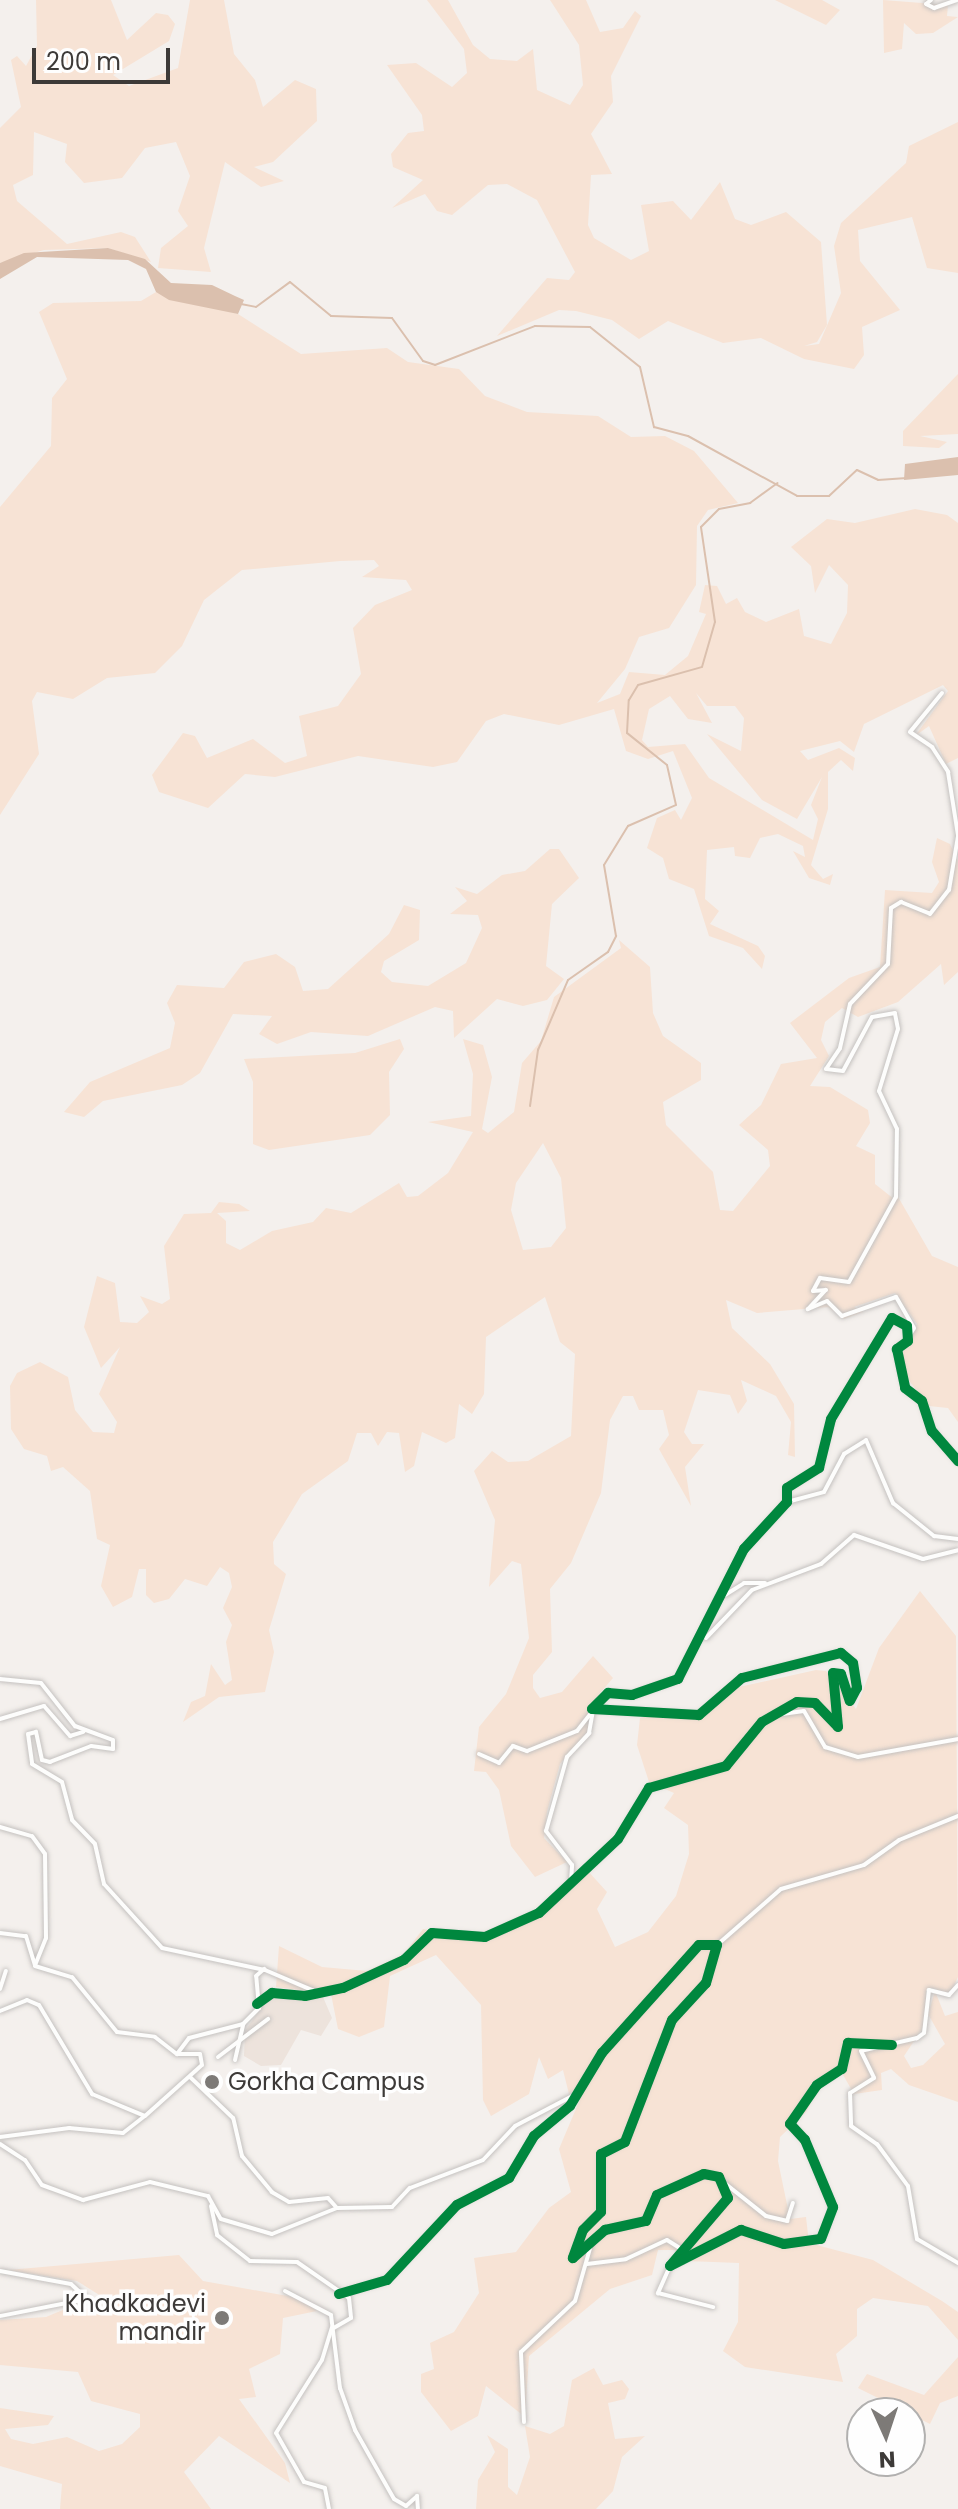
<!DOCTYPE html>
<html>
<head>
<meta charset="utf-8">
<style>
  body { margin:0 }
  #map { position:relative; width:958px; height:2509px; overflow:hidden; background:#f4f0ed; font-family:Poppins,sans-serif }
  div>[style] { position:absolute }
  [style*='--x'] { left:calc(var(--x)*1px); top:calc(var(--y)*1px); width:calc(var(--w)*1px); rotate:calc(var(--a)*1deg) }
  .built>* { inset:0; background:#ede3dc }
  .green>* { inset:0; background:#f7e3d5 }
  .water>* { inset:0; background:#dbc0ae }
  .stream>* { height:2px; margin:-1px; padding:0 1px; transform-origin:1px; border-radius:1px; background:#dbc0ae }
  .roads { filter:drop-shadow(0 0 2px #c4c1bf) drop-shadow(0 0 2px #c4c1bf) }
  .street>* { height:4px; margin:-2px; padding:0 2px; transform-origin:2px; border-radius:2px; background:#fdfdfc }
  .cycleway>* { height:10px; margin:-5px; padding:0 5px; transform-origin:5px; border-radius:5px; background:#00873e }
  .dots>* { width:22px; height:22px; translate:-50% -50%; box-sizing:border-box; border:4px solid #fefefe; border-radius:50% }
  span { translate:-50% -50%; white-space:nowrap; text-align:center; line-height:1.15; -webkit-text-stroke:7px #fefefe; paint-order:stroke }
  .poi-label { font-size:24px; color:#3d3a38 }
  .left { translate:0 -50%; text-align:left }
  .right { translate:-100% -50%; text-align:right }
  .north { position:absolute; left:846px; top:2397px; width:80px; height:80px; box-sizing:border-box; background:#fefefe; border:2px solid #b1b0af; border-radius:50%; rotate:177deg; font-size:22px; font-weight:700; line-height:32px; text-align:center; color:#3d3a38 }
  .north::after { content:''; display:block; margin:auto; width:28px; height:36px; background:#7d7a77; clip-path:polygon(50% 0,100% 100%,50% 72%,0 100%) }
  .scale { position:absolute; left:32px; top:48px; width:138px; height:36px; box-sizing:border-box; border:4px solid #3d3a38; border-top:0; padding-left:10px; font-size:24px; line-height:28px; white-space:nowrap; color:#3d3a38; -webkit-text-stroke:6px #fefefe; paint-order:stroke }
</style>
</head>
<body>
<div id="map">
  <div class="built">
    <i style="clip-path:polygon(323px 1997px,332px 2018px,321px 2036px,301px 2030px,281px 2065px,261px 2066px,244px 2056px,245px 2031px,267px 1999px)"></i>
  </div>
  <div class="green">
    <i style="clip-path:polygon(36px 0,111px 0,127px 40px,156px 13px,168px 15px,175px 24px,169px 41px,113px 75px,129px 86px,178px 68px,190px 0,224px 0,234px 54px,255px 80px,263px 107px,295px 80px,316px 89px,317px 121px,273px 162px,254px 167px,284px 181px,261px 187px,225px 162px,204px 248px,211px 272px,158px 268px,161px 248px,188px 226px,178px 211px,190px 176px,176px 142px,145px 148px,122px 178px,84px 183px,65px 162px,67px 144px,34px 132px,33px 175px,13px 185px,17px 201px,67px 244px,121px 232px,135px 237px,151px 262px,108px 248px,44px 250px,0 263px,0 128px,21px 107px,11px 60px,17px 56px,26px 66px,37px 46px)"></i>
    <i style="clip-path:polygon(427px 0,448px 0,473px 45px,490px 59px,517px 61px,533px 49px,537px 90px,570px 105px,583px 85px,579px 45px,550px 0,586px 0,600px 32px,623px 28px,635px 11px,641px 16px,611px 76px,613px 102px,591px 134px,612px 174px,591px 175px,588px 225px,594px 238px,631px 260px,649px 251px,641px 205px,673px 201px,691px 220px,720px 182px,735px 219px,751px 225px,786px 212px,821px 242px,827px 325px,817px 342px,804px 346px,819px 344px,841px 293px,834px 246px,841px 223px,906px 163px,909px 146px,958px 122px,958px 273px,927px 268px,912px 217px,858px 230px,860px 261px,900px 310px,862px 327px,864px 355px,854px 369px,804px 359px,761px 338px,723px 343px,668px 321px,639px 339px,612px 320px,576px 311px,559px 310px,497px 336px,547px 278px,569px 280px,575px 272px,537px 200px,507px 184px,488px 185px,452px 215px,437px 211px,425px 194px,392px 208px,423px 180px,393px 167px,391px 154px,408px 133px,424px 131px,422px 115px,387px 65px,416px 63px,452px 87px,467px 73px,464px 49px)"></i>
    <i style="clip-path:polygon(775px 0,822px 0,840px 10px,826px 25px)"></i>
    <i style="clip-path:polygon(883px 0,948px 5px,947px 16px,958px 17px,933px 33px,916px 34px,904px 23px,902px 49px,884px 53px)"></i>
    <i style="clip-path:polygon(evenodd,156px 292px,238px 314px,301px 354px,387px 348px,408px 362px,459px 369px,485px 396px,527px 412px,598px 416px,631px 437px,665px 436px,694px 451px,738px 503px,708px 510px,697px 526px,696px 585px,669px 628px,639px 637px,625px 669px,597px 703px,620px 694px,629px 672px,665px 675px,688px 656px,706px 614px,699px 612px,705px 585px,717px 586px,726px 604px,737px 598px,745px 612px,766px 622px,799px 609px,804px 636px,831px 644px,847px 613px,848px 585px,829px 565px,815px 593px,811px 566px,791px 547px,827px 519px,855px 523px,915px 509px,947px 515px,958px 523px,958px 758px,946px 764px,929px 726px,915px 736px,948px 691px,943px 685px,864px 724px,854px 752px,840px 741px,800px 751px,808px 760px,839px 748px,855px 758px,853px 771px,841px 760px,828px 772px,828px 809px,811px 865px,823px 879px,833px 874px,830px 885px,809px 878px,793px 851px,805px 857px,803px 846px,778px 834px,760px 838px,750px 858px,735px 856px,734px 847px,707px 850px,705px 899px,719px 911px,710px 924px,758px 946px,765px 956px,762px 969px,743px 948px,709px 936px,694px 889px,669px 879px,663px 858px,647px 848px,657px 818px,675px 810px,681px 820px,692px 798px,673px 751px,648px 759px,626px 751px,614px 709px,559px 725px,504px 714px,486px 721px,457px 762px,433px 767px,358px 756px,275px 777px,245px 774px,208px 808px,159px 792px,152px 775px,183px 733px,195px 736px,207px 758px,253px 739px,285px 763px,307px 756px,299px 716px,338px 706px,361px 674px,353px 628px,375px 605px,412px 590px,406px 580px,362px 577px,379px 566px,374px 560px,340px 561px,242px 570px,204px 600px,182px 646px,155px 673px,107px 678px,73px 699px,37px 692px,32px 701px,39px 754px,0 815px,0 507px,51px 446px,52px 398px,67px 379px,39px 312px,53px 303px,141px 301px,156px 292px,696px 693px,707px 706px,735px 706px,744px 718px,741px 751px,707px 734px,762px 800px,797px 819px,822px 777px,811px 805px,818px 819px,813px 840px,709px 778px,685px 744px,648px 747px,642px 740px,649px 709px,670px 696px,688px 719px,712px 723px,696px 693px)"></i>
    <i style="clip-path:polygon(958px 374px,958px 434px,920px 436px,947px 442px,939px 448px,903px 446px,903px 431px)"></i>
    <i style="clip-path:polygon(evenodd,937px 838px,950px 844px,958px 861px,958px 972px,944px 985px,941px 964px,898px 1002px,858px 1017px,842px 1008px,825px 1022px,821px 1040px,829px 1056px,810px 1086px,830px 1087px,868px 1110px,870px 1123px,856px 1146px,875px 1155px,875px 1184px,894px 1199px,862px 1268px,897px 1195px,932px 1256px,958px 1267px,958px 1422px,948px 1408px,929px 1406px,903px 1373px,901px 1356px,917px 1324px,895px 1293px,854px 1307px,863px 1312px,844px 1319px,828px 1307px,757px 1313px,726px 1300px,732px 1328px,770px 1364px,794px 1404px,795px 1457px,788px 1455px,791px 1422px,776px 1396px,741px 1380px,747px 1401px,738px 1414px,730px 1395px,698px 1390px,684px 1432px,692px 1444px,704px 1444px,685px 1467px,691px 1506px,659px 1449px,669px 1435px,663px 1410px,639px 1410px,633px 1396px,623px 1396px,610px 1420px,601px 1493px,571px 1563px,550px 1589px,552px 1652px,533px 1675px,533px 1688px,540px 1698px,562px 1692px,593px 1656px,613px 1678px,594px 1700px,587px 1732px,560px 1764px,547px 1812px,544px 1838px,567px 1862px,535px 1877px,511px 1846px,499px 1790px,486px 1772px,474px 1771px,479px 1727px,506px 1694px,529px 1638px,521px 1564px,512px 1561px,489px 1587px,495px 1520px,474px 1471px,492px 1451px,508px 1462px,528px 1461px,571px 1436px,575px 1354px,560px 1342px,545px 1297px,486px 1337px,484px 1394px,472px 1414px,459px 1404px,455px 1438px,446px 1443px,422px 1432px,414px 1466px,405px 1472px,399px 1433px,387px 1432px,378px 1446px,371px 1433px,357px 1433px,348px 1461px,302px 1494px,273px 1542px,274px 1564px,286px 1574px,269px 1630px,274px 1652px,265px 1692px,219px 1697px,183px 1722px,191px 1702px,205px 1696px,211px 1664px,225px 1685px,232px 1680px,226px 1642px,232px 1625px,223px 1608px,232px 1587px,229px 1573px,220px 1567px,207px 1586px,185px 1579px,169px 1599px,154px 1603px,146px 1595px,146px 1569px,139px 1569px,132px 1597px,113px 1607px,101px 1586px,110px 1545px,97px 1539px,90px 1491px,63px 1467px,51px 1471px,47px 1456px,24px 1449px,11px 1429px,10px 1386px,17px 1373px,40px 1362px,68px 1377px,75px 1410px,93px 1432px,114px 1433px,117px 1422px,99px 1394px,120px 1347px,101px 1368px,84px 1327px,97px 1276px,115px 1283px,120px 1322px,137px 1323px,149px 1312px,140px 1296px,162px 1304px,170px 1299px,164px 1246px,184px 1214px,211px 1213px,219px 1202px,239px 1204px,250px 1211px,217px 1213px,226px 1221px,226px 1243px,240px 1250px,272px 1231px,313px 1222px,326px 1208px,351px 1213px,399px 1183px,407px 1197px,418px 1196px,448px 1173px,473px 1132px,428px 1122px,471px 1116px,473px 1074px,463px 1039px,483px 1045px,492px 1077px,482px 1129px,488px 1133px,514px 1112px,522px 1063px,541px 1041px,554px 997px,621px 948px,619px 940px,650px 967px,653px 1013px,663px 1036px,701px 1063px,701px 1080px,663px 1102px,666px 1125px,713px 1172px,720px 1210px,733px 1211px,770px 1166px,768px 1150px,739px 1125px,761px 1105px,781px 1064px,817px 1058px,790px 1023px,849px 978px,880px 967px,885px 890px,932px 893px,939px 882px,932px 862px,937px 838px,543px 1143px,561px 1178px,566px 1228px,551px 1247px,523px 1250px,511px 1210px,516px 1183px,543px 1143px)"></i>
    <i style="clip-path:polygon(550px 849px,559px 849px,579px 878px,552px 904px,546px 966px,564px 979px,547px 1000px,523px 1006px,497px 999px,454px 1038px,453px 1011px,435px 1007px,368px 1036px,311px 1032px,277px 1044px,259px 1034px,272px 1016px,233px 1014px,200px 1073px,182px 1085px,103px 1101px,84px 1117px,64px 1112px,90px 1082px,170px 1048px,175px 1023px,167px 1003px,177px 985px,224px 988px,244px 962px,276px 954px,295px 967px,303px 991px,328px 989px,389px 934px,404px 905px,420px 910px,419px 940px,384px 961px,381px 972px,392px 982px,428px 986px,466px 963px,482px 928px,478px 915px,450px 914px,467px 901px,455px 887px,477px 894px,502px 875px,525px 871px)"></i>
    <i style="clip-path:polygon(400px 1039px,404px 1049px,389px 1072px,390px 1115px,370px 1135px,269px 1150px,253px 1144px,253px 1082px,244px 1059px,355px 1053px)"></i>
    <i style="clip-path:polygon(920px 1591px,956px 1636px,958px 1977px,950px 1994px,932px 1988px,926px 1991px,926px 2023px,904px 2056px,911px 2068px,923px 2065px,945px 2044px,928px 2014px,935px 1991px,945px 2016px,958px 2012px,958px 2102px,909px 2085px,891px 2069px,881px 2073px,882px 2090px,854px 2094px,842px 2073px,821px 2084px,806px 2112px,780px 2137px,778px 2161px,790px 2219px,806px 2217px,809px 2243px,873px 2260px,942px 2301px,958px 2312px,958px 2340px,928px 2306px,873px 2298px,857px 2309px,857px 2336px,836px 2354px,843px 2382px,745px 2367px,723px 2351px,738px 2322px,739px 2263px,687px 2261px,675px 2250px,658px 2250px,652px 2275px,610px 2289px,529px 2356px,525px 2417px,486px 2386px,478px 2416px,451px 2431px,421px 2392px,421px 2374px,434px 2369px,430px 2343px,454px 2332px,479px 2293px,474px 2258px,516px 2252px,549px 2208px,571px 2192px,559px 2149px,586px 2085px,569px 2094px,563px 2070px,548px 2079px,539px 2057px,529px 2094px,491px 2116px,483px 2100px,481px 2005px,436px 1955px,390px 1976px,384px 2027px,359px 2037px,338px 2029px,331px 1994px,276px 1987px,279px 1946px,322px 1967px,367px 1971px,403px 1955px,423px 1929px,483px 1940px,541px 1916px,587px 1870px,607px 1892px,597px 1909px,615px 1947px,648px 1932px,676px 1896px,689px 1854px,688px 1825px,664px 1808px,674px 1793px,649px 1782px,637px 1745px,640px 1718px,671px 1711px,697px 1719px,739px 1687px,816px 1670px,826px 1671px,856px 1709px,879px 1648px)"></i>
    <i style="clip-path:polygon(179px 2255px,203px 2281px,299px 2298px,317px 2311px,283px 2318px,280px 2354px,249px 2369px,256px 2397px,239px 2399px,285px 2463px,290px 2483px,219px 2436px,184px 2472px,211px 2509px,60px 2509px,62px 2484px,0 2466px,0 2408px,54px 2416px,48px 2425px,5px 2429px,11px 2439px,33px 2444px,67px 2437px,99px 2451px,122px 2444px,140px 2427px,140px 2414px,91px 2401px,78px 2372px,0 2365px,0 2320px,46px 2317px,70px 2307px,125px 2311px,77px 2281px,8px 2270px)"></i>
    <i style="clip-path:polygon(958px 2357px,958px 2396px,940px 2403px,930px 2424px,858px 2388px,867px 2374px,924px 2395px)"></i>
    <i style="clip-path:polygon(594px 2368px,603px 2385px,622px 2380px,629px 2389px,625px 2399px,608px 2403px,615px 2439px,645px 2436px,622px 2457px,613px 2491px,596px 2509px,476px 2509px,478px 2480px,495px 2452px,487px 2435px,508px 2449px,508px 2487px,517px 2495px,530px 2457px,525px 2426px,550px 2434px,564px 2426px,572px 2380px)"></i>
  </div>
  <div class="water">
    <i style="clip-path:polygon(108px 248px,145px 259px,171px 283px,212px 285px,235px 296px,244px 300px,238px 314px,169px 300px,156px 292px,146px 269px,128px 260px,37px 257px,0 279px,0 263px,24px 253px)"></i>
    <i style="clip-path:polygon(958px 457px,958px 475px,904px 480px,905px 464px)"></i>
  </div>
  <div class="stream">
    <i style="--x:241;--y:304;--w:15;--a:11"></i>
    <i style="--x:256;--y:307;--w:42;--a:-36.3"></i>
    <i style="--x:290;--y:282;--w:53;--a:39.7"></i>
    <i style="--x:331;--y:316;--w:61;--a:1.9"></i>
    <i style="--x:392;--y:318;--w:53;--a:54.2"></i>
    <i style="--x:423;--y:361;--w:13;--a:18"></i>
    <i style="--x:435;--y:365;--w:107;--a:-21.3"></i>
    <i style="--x:535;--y:326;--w:55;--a:1"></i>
    <i style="--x:590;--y:327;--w:64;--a:38.7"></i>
    <i style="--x:640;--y:367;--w:62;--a:76.9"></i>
    <i style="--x:654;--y:427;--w:35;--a:15"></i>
    <i style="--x:688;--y:436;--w:124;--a:28.8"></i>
    <i style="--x:797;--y:496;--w:32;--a:0"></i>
    <i style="--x:829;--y:496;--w:38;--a:-43"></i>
    <i style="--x:857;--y:470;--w:23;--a:25"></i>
    <i style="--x:878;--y:480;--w:29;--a:-4"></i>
    <i style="--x:530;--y:1106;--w:57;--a:-81.9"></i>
    <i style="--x:538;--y:1050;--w:76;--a:-66.8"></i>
    <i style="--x:568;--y:980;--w:49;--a:-35"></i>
    <i style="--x:608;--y:952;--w:18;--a:-63"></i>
    <i style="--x:616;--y:936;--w:72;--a:-99.6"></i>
    <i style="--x:604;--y:865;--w:46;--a:-58.4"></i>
    <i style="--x:628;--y:826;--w:52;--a:-23.6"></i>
    <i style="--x:676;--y:805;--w:41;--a:-102.7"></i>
    <i style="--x:667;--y:765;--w:51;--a:-141.3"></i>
    <i style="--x:627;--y:733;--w:33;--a:-87"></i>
    <i style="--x:629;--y:700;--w:17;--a:-59"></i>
    <i style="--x:638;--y:685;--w:66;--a:-15.7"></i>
    <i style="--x:702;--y:667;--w:47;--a:-73.9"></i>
    <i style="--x:715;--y:622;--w:96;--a:-98.4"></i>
    <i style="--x:701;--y:527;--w:25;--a:-45"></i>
    <i style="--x:719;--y:509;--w:32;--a:-11"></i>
    <i style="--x:750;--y:503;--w:34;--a:-36"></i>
  </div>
  <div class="roads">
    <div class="street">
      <i style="--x:931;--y:0;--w:6;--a:141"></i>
      <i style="--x:926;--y:4;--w:9;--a:27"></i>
      <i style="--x:934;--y:8;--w:24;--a:-19"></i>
      <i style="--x:942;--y:693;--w:50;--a:129.4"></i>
      <i style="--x:910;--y:732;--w:27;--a:34"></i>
      <i style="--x:932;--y:747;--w:30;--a:57"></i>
      <i style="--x:948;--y:772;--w:64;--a:81"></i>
      <i style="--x:909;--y:1336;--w:9;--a:-58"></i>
      <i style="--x:914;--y:1328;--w:36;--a:-120"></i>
      <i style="--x:896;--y:1297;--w:57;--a:160.6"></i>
      <i style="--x:842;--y:1316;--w:21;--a:-135"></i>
      <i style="--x:827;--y:1301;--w:21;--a:157"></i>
      <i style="--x:808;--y:1309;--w:26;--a:-47"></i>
      <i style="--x:826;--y:1290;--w:13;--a:176"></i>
      <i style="--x:813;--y:1291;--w:15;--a:-62"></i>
      <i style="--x:820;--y:1278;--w:29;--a:8"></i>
      <i style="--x:849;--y:1282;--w:97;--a:-61.1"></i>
      <i style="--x:896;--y:1197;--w:68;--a:-89.2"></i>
      <i style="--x:897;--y:1129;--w:42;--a:-115.3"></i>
      <i style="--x:879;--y:1091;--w:65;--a:-73"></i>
      <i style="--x:898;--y:1029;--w:16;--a:-101"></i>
      <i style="--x:895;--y:1013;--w:23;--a:170"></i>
      <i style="--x:872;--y:1017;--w:61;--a:118.2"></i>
      <i style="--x:843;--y:1071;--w:17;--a:-173"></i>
      <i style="--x:826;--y:1069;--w:25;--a:-56"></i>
      <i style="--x:840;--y:1048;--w:45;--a:-77.2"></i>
      <i style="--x:850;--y:1004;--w:55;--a:-46.5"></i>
      <i style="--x:888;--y:964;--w:56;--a:-86.9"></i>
      <i style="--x:891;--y:908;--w:12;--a:-31"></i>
      <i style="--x:901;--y:902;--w:31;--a:22"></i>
      <i style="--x:930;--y:914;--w:31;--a:-52"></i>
      <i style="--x:949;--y:890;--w:55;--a:-80.5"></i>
      <i style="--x:787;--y:1502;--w:38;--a:-15"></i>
      <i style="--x:824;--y:1492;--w:43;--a:-62.2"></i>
      <i style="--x:844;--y:1454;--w:26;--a:-32"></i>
      <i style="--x:866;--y:1440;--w:69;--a:66.8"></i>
      <i style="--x:893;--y:1503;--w:53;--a:38.8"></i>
      <i style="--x:934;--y:1536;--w:24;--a:7"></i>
      <i style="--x:725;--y:1595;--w:22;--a:-32"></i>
      <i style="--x:744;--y:1583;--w:21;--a:0"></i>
      <i style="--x:706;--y:1638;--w:66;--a:-46.2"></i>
      <i style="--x:752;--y:1590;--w:74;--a:-20.6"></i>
      <i style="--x:821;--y:1564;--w:44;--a:-41.3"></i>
      <i style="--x:854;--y:1535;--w:73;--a:19.2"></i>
      <i style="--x:923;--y:1559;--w:36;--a:-14"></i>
      <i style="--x:0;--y:1679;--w:41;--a:5.6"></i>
      <i style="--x:41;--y:1683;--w:55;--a:51.7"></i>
      <i style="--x:75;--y:1726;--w:40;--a:20.2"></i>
      <i style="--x:113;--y:1740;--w:9;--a:90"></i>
      <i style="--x:113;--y:1749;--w:22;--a:-172"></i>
      <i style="--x:91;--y:1746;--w:44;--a:158.7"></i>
      <i style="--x:50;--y:1762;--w:8;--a:-166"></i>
      <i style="--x:42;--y:1760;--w:29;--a:-102"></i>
      <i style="--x:36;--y:1732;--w:8;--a:166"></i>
      <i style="--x:28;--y:1734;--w:30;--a:82"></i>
      <i style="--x:32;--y:1764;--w:35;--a:31"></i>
      <i style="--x:62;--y:1782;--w:39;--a:75"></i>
      <i style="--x:72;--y:1820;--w:33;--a:46"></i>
      <i style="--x:95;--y:1844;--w:41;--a:77.3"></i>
      <i style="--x:104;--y:1884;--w:86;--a:47.8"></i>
      <i style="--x:162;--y:1948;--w:105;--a:12.1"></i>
      <i style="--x:265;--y:1970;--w:59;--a:23.1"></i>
      <i style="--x:782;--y:1714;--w:22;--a:-8"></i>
      <i style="--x:804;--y:1711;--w:42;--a:59.7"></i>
      <i style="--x:825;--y:1747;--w:34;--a:17"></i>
      <i style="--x:858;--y:1757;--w:102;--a:-10.2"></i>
      <i style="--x:0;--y:1719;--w:46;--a:-16.5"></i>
      <i style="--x:44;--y:1706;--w:40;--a:49"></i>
      <i style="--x:70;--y:1736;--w:14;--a:-17"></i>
      <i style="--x:479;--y:1754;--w:22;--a:24"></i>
      <i style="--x:499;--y:1763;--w:22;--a:-51"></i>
      <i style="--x:513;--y:1746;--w:15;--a:20"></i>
      <i style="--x:527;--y:1751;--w:54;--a:-21.8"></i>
      <i style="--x:577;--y:1731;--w:23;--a:-52"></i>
      <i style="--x:0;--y:1827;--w:33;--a:16"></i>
      <i style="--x:32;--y:1836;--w:22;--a:54"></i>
      <i style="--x:45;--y:1854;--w:84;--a:89.3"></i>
      <i style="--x:46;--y:1938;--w:29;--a:112"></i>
      <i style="--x:571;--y:1881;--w:16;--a:-86"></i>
      <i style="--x:572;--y:1865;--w:43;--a:-127.4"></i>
      <i style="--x:546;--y:1831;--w:77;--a:-74.2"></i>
      <i style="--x:567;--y:1757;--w:33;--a:-47"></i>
      <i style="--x:589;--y:1733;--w:22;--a:-80"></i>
      <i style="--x:0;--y:1933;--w:26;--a:7"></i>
      <i style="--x:26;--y:1936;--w:31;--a:73"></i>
      <i style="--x:717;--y:1945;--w:85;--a:-41.2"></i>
      <i style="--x:781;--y:1889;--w:86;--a:-16.1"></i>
      <i style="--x:864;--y:1865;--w:43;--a:-35.5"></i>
      <i style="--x:899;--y:1840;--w:64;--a:-22.1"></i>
      <i style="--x:35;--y:1966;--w:39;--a:17"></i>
      <i style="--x:72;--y:1977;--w:71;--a:50.7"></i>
      <i style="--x:117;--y:2032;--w:38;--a:7"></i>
      <i style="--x:155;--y:2037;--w:28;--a:38"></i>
      <i style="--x:958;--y:1985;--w:13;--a:132"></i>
      <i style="--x:949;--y:1995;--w:21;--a:-166"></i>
      <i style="--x:929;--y:1990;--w:43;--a:96.6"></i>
      <i style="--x:924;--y:2033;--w:9;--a:144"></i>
      <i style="--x:917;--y:2038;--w:57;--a:166.9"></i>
      <i style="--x:861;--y:2051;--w:30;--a:64"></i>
      <i style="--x:874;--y:2078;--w:28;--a:148"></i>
      <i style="--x:850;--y:2093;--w:33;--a:88"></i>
      <i style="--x:851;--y:2126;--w:32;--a:35"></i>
      <i style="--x:877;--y:2144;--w:52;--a:53.6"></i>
      <i style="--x:908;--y:2186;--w:54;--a:80.4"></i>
      <i style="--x:917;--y:2239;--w:48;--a:30.3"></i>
      <i style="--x:0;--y:1989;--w:19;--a:-72"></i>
      <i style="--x:257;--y:2004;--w:19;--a:-36"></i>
      <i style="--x:272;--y:1993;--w:33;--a:5"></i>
      <i style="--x:305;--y:1996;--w:39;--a:-12"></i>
      <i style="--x:343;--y:1988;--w:67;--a:-24.7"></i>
      <i style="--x:404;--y:1960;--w:39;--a:-44"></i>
      <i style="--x:432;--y:1933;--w:53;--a:4.3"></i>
      <i style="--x:485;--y:1937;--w:59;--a:-24"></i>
      <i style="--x:539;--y:1913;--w:108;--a:-43.1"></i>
      <i style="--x:618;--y:1839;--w:60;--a:-58.7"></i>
      <i style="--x:649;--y:1788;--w:80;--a:-15.9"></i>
      <i style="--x:726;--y:1766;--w:57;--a:-50.7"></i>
      <i style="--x:762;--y:1722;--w:40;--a:-29.7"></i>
      <i style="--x:797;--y:1702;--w:18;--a:3"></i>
      <i style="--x:815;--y:1703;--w:33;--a:46"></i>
      <i style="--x:838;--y:1727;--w:54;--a:-95.3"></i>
      <i style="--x:833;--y:1673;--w:8;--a:7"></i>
      <i style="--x:841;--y:1674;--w:28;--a:72"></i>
      <i style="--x:850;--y:1701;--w:15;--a:-62"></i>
      <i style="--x:857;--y:1688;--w:25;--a:-99"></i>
      <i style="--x:853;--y:1663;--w:16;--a:-140"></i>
      <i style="--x:841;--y:1653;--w:102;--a:165.8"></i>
      <i style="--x:742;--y:1678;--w:57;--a:139.3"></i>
      <i style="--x:699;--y:1715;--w:107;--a:-176.8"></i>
      <i style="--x:592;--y:1709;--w:23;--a:-45"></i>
      <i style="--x:608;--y:1693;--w:24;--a:5"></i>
      <i style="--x:632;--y:1695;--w:49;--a:-19.2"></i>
      <i style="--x:678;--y:1679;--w:146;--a:-63.1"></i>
      <i style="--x:744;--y:1549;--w:64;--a:-47.5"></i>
      <i style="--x:787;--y:1502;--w:14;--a:-90"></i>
      <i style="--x:787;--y:1488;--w:38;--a:-32"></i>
      <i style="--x:819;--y:1468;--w:50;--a:-76.2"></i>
      <i style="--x:831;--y:1419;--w:118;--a:-58.9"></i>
      <i style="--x:892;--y:1318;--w:17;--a:28"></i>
      <i style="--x:907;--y:1326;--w:15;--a:86"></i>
      <i style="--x:908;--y:1341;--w:14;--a:144"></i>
      <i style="--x:897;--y:1349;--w:40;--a:78"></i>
      <i style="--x:905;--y:1388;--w:21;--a:37"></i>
      <i style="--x:922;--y:1401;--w:32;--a:72"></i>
      <i style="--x:932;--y:1431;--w:40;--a:49"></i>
      <i style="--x:0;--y:2011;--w:29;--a:-22"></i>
      <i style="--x:27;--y:2000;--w:13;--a:23"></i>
      <i style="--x:39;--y:2005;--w:104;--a:59.2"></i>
      <i style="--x:92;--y:2094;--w:57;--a:22.5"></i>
      <i style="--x:145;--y:2116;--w:76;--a:-41.8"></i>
      <i style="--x:202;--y:2065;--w:11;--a:-100"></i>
      <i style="--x:200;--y:2054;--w:23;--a:180"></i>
      <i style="--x:177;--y:2054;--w:20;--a:-53"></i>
      <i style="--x:189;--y:2038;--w:56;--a:-14.5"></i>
      <i style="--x:218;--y:2057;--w:63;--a:-37.2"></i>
      <i style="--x:235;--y:2060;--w:37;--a:-77"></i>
      <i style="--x:243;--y:2024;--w:23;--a:-45"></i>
      <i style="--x:259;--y:2008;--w:32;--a:-95"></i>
      <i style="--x:256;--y:1976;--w:11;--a:-41"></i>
      <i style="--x:0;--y:2137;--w:70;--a:-7.4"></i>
      <i style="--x:69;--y:2128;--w:54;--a:5.3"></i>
      <i style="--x:123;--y:2133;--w:28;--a:-38"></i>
      <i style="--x:0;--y:2144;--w:30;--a:33"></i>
      <i style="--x:25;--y:2160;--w:30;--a:56"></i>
      <i style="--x:42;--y:2185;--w:44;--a:20.1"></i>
      <i style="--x:83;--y:2200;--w:69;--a:-15"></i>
      <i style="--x:150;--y:2182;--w:60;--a:13.6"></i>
      <i style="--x:208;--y:2196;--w:26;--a:61"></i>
      <i style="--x:221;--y:2219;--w:53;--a:16.4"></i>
      <i style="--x:272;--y:2234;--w:70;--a:-21.8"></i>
      <i style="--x:337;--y:2208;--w:13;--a:-132"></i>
      <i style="--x:328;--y:2198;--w:39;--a:174"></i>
      <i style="--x:289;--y:2202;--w:20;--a:-150"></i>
      <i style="--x:272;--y:2192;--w:47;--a:-129.8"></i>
      <i style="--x:242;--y:2156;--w:39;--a:-103"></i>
      <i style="--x:233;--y:2118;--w:59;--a:-136.4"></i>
      <i style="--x:722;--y:2181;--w:56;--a:38.5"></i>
      <i style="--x:766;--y:2216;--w:22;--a:13"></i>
      <i style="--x:787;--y:2221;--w:19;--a:-72"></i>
      <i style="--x:211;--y:2206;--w:30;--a:78"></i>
      <i style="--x:217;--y:2235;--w:42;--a:38.2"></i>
      <i style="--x:250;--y:2261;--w:47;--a:1.2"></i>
      <i style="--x:297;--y:2262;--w:63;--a:34.7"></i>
      <i style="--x:349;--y:2298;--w:20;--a:84"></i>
      <i style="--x:351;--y:2318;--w:22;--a:150"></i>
      <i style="--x:337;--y:2208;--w:55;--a:-1"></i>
      <i style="--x:392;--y:2207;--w:26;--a:-47"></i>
      <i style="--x:410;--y:2188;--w:78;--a:-21"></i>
      <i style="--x:483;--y:2160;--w:47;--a:-46.7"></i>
      <i style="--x:515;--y:2126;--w:69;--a:-27.7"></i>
      <i style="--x:587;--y:2264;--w:39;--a:-7"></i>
      <i style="--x:626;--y:2259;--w:45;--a:-24.9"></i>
      <i style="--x:667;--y:2240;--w:15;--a:32"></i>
      <i style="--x:670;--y:2266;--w:30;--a:114"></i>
      <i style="--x:658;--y:2293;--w:57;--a:14.3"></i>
      <i style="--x:0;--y:2271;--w:72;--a:10.4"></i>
      <i style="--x:71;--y:2284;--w:22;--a:43"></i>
      <i style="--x:87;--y:2299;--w:89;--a:168.9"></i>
      <i style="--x:285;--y:2291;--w:52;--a:27.6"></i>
      <i style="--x:331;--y:2315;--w:74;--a:83"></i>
      <i style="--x:340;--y:2388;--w:45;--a:70.3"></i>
      <i style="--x:355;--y:2430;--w:79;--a:60.5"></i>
      <i style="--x:394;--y:2499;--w:14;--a:30"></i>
      <i style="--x:406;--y:2506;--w:15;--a:-42"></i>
      <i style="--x:417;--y:2496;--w:13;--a:86"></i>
      <i style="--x:339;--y:2294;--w:50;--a:-16.3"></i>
      <i style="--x:387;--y:2280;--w:103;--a:-47"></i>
      <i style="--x:457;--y:2205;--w:59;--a:-27.4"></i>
      <i style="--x:509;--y:2178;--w:49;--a:-59.2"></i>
      <i style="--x:534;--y:2136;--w:47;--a:-39.8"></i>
      <i style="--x:570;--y:2106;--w:62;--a:-58.9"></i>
      <i style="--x:602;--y:2053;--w:145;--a:-48.1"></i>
      <i style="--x:699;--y:1945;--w:18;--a:0"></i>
      <i style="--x:717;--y:1945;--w:40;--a:106"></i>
      <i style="--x:706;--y:1983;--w:50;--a:132.6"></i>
      <i style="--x:672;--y:2020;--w:131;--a:111.1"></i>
      <i style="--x:625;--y:2142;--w:27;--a:153"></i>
      <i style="--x:601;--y:2154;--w:58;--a:90"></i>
      <i style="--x:601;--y:2212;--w:25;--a:135"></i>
      <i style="--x:583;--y:2230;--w:30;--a:110"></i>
      <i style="--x:573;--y:2258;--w:43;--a:-41.2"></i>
      <i style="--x:605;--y:2230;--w:42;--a:-12.4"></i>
      <i style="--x:646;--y:2221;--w:28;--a:-67"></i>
      <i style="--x:657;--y:2195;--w:51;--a:-24.1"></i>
      <i style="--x:704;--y:2174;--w:15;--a:11"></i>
      <i style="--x:719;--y:2177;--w:23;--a:67"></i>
      <i style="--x:728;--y:2198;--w:89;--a:130.5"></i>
      <i style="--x:670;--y:2266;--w:80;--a:-26.9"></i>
      <i style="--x:741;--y:2230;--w:45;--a:18"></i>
      <i style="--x:784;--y:2244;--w:37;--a:-8"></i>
      <i style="--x:821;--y:2239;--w:34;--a:-69"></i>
      <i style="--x:833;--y:2207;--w:73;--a:-112.7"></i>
      <i style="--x:805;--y:2140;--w:22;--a:-133"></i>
      <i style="--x:790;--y:2124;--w:47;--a:-55.3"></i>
      <i style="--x:817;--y:2085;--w:30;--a:-33"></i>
      <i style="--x:842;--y:2069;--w:27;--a:-77"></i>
      <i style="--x:848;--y:2043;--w:44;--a:2.6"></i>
      <i style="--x:524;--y:2422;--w:70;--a:-92.5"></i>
      <i style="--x:521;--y:2352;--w:74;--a:-43.4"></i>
      <i style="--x:575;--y:2301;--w:58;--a:-74.1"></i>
      <i style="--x:329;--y:2509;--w:21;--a:-101"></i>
      <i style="--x:325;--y:2488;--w:22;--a:-164"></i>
      <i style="--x:304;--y:2482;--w:56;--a:-119.7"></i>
      <i style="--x:276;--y:2433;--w:86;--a:-57.8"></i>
      <i style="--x:322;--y:2360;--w:34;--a:-73"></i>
    </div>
  </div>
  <div class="cycleway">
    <i style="--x:257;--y:2004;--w:19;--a:-36"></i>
    <i style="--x:272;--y:1993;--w:33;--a:5"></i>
    <i style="--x:305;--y:1996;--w:39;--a:-12"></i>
    <i style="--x:343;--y:1988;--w:67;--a:-24.7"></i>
    <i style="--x:404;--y:1960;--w:39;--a:-44"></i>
    <i style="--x:432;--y:1933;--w:53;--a:4.3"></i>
    <i style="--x:485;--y:1937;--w:59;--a:-24"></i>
    <i style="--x:539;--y:1913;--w:108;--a:-43.1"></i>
    <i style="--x:618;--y:1839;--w:60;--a:-58.7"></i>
    <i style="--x:649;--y:1788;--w:80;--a:-15.9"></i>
    <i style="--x:726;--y:1766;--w:57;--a:-50.7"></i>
    <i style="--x:762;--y:1722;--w:40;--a:-29.7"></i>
    <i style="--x:797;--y:1702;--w:18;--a:3"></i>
    <i style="--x:815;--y:1703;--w:33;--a:46"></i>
    <i style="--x:838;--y:1727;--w:54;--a:-95.3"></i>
    <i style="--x:833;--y:1673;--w:8;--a:7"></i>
    <i style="--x:841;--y:1674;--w:28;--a:72"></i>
    <i style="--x:850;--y:1701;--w:15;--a:-62"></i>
    <i style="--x:857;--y:1688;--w:25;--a:-99"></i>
    <i style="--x:853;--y:1663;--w:16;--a:-140"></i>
    <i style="--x:841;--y:1653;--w:102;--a:165.8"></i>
    <i style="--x:742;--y:1678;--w:57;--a:139.3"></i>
    <i style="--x:699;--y:1715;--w:107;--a:-176.8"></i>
    <i style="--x:592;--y:1709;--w:23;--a:-45"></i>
    <i style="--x:608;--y:1693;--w:24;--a:5"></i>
    <i style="--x:632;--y:1695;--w:49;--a:-19.2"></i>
    <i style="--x:678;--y:1679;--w:146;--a:-63.1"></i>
    <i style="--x:744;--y:1549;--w:64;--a:-47.5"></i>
    <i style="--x:787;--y:1502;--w:14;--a:-90"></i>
    <i style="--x:787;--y:1488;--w:38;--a:-32"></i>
    <i style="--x:819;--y:1468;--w:50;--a:-76.2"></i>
    <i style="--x:831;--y:1419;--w:118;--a:-58.9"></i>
    <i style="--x:892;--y:1318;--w:17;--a:28"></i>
    <i style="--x:907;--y:1326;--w:15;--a:86"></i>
    <i style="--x:908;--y:1341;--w:14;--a:144"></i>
    <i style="--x:897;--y:1349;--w:40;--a:78"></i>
    <i style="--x:905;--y:1388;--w:21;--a:37"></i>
    <i style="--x:922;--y:1401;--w:32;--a:72"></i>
    <i style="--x:932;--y:1431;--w:40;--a:49"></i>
    <i style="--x:339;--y:2294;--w:50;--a:-16.3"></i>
    <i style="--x:387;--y:2280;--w:103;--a:-47"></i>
    <i style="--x:457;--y:2205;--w:59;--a:-27.4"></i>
    <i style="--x:509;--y:2178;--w:49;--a:-59.2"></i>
    <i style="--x:534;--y:2136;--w:47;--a:-39.8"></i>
    <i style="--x:570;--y:2106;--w:62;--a:-58.9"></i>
    <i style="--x:602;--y:2053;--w:145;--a:-48.1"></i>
    <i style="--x:699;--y:1945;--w:18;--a:0"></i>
    <i style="--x:717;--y:1945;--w:40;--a:106"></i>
    <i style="--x:706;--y:1983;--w:50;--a:132.6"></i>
    <i style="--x:672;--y:2020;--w:131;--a:111.1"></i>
    <i style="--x:625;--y:2142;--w:27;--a:153"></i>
    <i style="--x:601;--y:2154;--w:58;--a:90"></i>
    <i style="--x:601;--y:2212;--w:25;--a:135"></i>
    <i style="--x:583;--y:2230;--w:30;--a:110"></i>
    <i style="--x:573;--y:2258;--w:43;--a:-41.2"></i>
    <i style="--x:605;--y:2230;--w:42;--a:-12.4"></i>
    <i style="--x:646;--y:2221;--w:28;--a:-67"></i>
    <i style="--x:657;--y:2195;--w:51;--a:-24.1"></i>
    <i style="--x:704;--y:2174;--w:15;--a:11"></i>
    <i style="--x:719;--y:2177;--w:23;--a:67"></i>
    <i style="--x:728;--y:2198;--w:89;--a:130.5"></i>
    <i style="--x:670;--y:2266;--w:80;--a:-26.9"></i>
    <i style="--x:741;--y:2230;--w:45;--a:18"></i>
    <i style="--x:784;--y:2244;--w:37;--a:-8"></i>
    <i style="--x:821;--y:2239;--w:34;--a:-69"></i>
    <i style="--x:833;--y:2207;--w:73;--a:-112.7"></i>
    <i style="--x:805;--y:2140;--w:22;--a:-133"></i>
    <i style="--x:790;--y:2124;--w:47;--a:-55.3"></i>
    <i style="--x:817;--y:2085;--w:30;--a:-33"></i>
    <i style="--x:842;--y:2069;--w:27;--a:-77"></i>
    <i style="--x:848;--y:2043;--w:44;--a:2.6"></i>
  </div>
  <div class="dots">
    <i style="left:212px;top:2082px;background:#7d7a77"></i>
    <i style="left:222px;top:2318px;background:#7d7a77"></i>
  </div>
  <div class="poi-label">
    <span class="left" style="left:228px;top:2082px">Gorkha Campus</span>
    <span class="right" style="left:206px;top:2318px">Khadkadevi<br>mandir</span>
  </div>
  <div class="north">N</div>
  <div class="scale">200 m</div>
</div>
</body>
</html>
